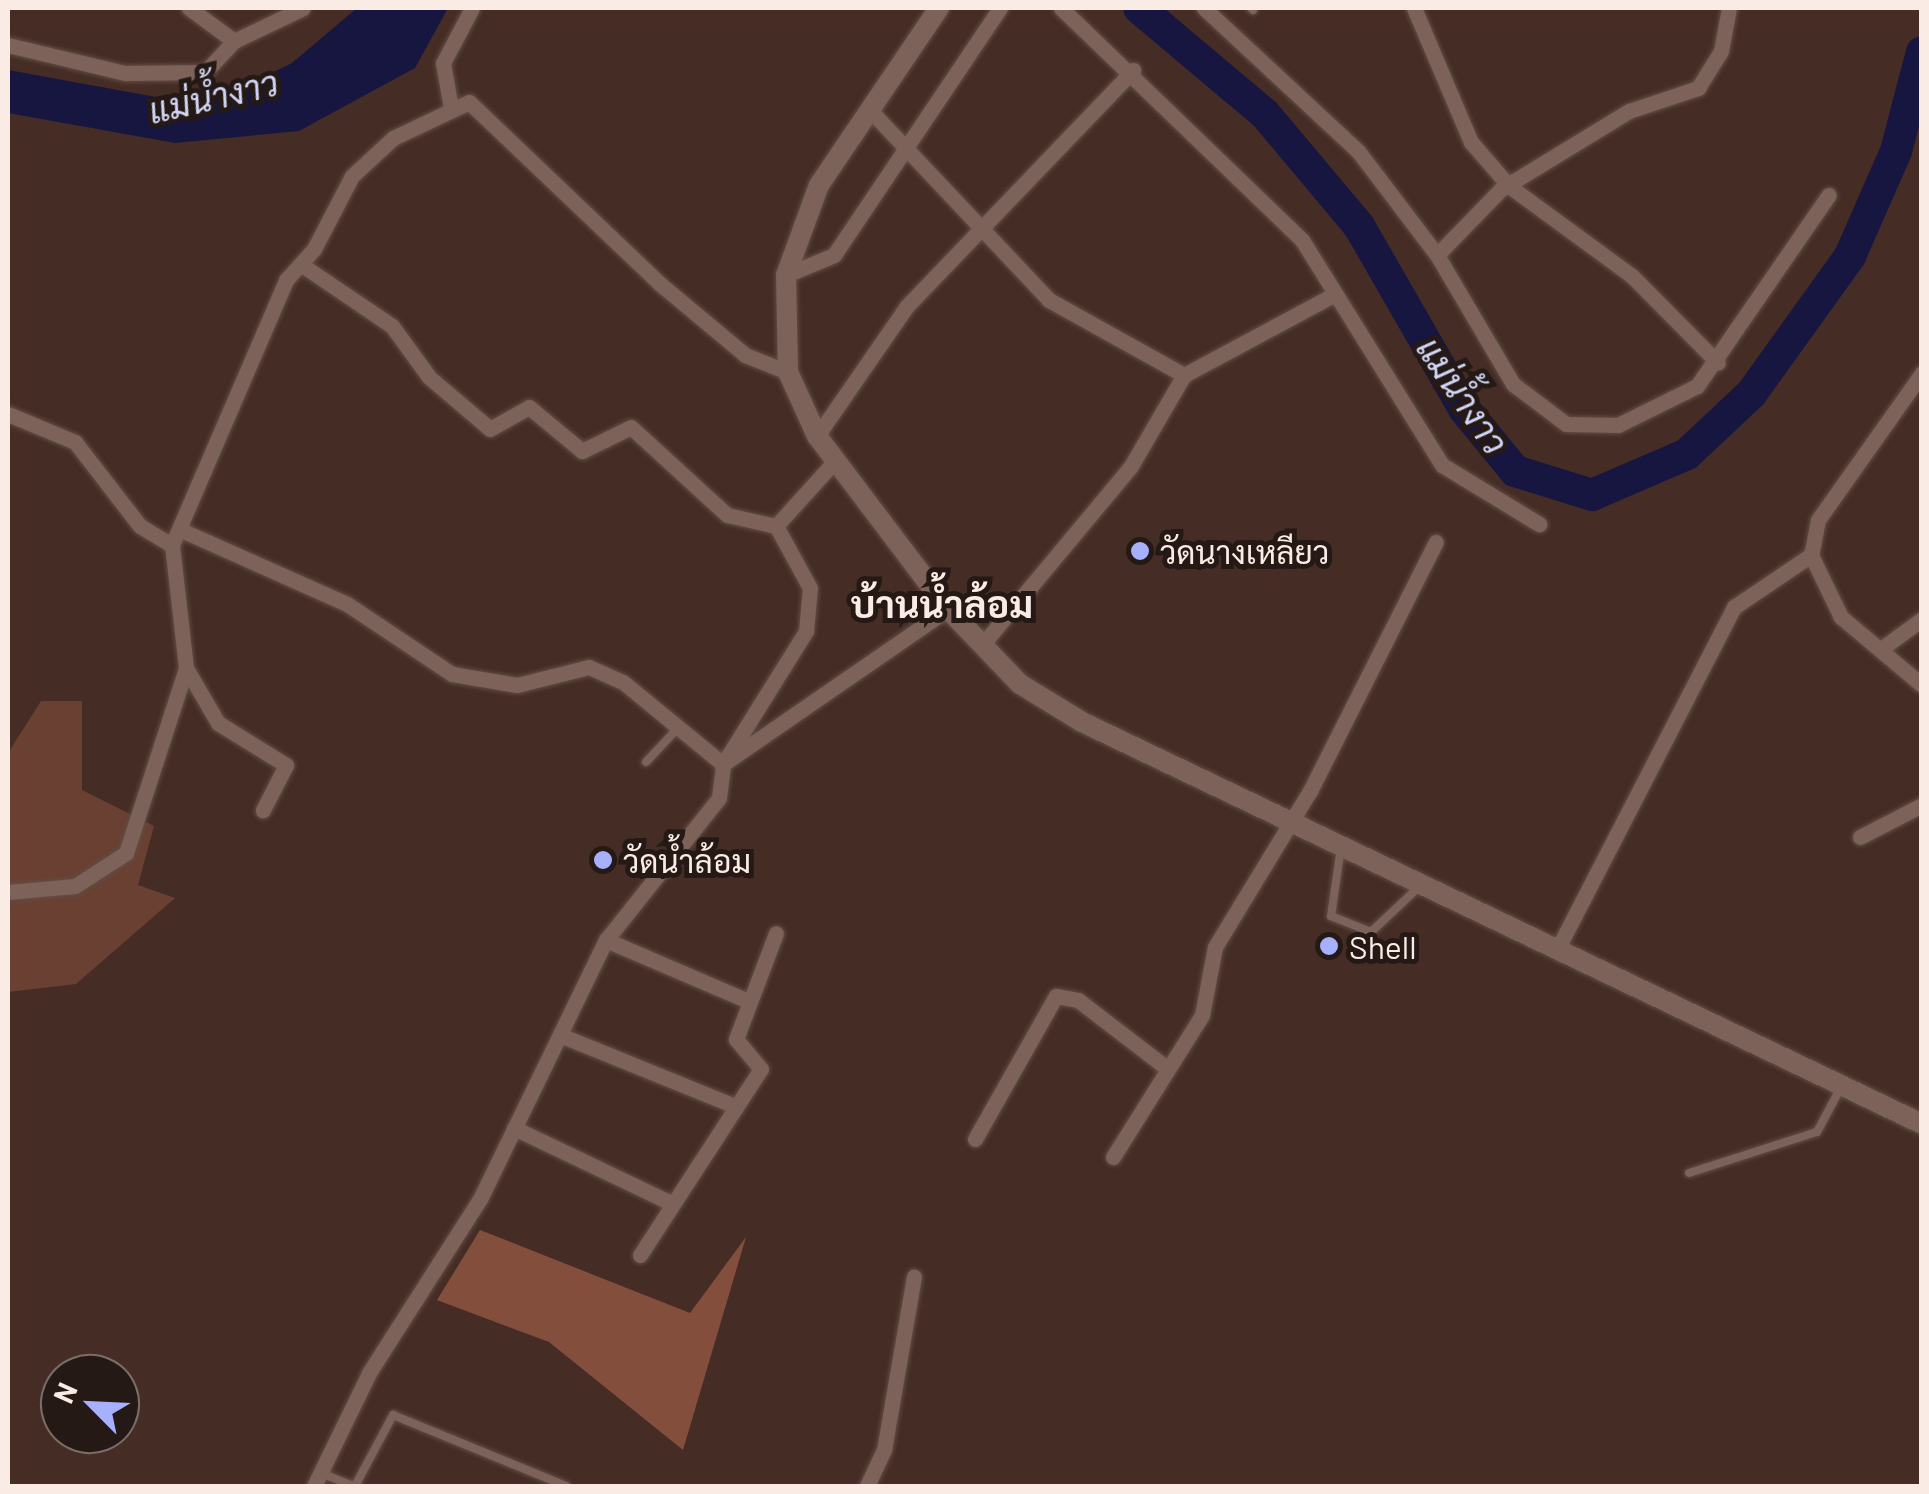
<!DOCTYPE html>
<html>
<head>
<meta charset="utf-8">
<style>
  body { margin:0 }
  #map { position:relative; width:1929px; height:1494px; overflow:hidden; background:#452d25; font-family:Barlow,Sarabun,sans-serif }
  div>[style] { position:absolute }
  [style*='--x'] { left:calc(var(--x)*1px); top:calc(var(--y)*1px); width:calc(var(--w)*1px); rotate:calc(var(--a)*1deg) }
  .green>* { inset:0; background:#6a4032 }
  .forest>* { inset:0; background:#844e3c }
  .water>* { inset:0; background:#161641 }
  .river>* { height:32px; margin:-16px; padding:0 16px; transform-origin:16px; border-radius:16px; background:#161641 }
  .roads { filter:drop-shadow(0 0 2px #614d46) drop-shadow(0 0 2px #614d46) }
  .lane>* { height:8px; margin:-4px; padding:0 4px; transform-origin:4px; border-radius:4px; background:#7d6259 }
  .street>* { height:15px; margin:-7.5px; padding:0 7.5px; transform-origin:7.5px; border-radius:7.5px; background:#7d6259 }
  .secondary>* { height:20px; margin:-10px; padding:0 10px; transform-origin:10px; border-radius:10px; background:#7d6259 }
  .dots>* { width:28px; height:28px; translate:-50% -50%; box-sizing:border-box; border:5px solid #241915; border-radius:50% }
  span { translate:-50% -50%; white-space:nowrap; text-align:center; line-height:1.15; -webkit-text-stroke:10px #241915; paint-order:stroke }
  .poi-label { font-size:32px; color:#fbebe5 }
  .left { translate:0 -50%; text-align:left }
  .water-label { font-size:35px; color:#d0d5f4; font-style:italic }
  .quarter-label { font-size:38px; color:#fbebe5; font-weight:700 }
  .frame { position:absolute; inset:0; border:10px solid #fbebe5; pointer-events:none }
  .north { position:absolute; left:40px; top:1354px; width:100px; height:100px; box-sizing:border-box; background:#241915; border:2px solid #7a6d68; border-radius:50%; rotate:294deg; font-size:28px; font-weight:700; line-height:40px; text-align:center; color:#fbebe5 }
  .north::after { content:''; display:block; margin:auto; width:35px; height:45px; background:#a7b0fc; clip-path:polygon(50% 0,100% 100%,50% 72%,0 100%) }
</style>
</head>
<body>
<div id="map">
  <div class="green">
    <i style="clip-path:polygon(41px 701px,82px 701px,82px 790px,154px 826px,138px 885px,175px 898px,76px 984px,8px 992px,8px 753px)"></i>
  </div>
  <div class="forest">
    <i style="clip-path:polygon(480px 1230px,690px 1313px,746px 1237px,683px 1450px,549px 1342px,437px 1300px)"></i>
  </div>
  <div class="water">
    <i style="clip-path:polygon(357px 8px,448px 8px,415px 68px,299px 131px,175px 143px,8px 113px,8px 70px,156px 97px,241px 88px,292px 63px)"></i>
  </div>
  <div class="river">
    <i style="--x:1139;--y:8;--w:165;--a:40.1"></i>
    <i style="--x:1265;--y:114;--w:146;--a:50"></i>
    <i style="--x:1359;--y:226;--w:212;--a:60.1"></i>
    <i style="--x:1465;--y:410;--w:79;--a:50.7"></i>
    <i style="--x:1515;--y:471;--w:81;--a:17.3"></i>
    <i style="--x:1592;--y:495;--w:103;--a:-23.3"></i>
    <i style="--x:1687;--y:454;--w:88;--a:-43.2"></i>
    <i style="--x:1751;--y:394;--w:170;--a:-54.3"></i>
    <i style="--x:1850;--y:256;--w:115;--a:-66.3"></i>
    <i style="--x:1896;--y:151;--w:102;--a:-75.3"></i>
  </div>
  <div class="roads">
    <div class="lane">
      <i style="--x:1251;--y:8;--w:3;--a:45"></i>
      <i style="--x:646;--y:762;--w:45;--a:-46.8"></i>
      <i style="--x:1341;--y:847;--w:70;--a:98.2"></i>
      <i style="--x:1331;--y:916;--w:43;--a:21.8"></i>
      <i style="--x:1371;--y:932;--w:67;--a:-43.2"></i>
      <i style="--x:1689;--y:1173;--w:134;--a:-17.8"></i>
      <i style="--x:1817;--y:1132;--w:51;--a:-61.9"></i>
      <i style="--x:321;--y:1473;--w:35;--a:22"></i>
      <i style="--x:355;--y:1486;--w:81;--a:-61.8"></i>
      <i style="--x:393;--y:1415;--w:187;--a:22.3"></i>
    </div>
    <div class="street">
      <i style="--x:189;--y:8;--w:56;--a:36.3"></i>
      <i style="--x:1061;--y:8;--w:335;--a:43.9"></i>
      <i style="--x:1302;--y:240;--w:265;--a:58.1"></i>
      <i style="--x:1442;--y:465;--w:114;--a:31.3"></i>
      <i style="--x:1204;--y:8;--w:210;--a:42.9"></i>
      <i style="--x:1358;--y:151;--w:131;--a:52.8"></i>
      <i style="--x:1437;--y:255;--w:150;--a:59.5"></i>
      <i style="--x:1513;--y:384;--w:66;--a:37"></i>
      <i style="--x:1566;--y:424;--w:52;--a:1.1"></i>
      <i style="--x:1618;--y:425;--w:88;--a:-26.3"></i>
      <i style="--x:1697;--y:386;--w:232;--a:-55.4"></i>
      <i style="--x:1414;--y:8;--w:146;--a:67"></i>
      <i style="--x:1471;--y:142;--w:58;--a:49.2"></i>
      <i style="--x:1509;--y:186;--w:152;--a:36.2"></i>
      <i style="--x:1632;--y:276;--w:122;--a:45.3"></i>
      <i style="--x:8;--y:45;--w:120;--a:13.5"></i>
      <i style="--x:125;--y:73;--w:80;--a:-0.7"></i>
      <i style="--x:205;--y:72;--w:42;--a:-46.9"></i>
      <i style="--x:234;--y:41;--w:76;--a:-25.6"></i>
      <i style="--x:451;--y:108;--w:46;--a:-100.1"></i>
      <i style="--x:443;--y:63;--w:62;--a:-62.2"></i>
      <i style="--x:870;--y:110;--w:261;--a:46.7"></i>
      <i style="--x:1049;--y:300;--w:154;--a:29.1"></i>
      <i style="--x:1437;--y:255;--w:92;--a:-45.9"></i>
      <i style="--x:1501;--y:189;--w:150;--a:-31.4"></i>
      <i style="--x:1629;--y:111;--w:73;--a:-18.4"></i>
      <i style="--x:1698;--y:88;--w:44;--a:-58.1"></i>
      <i style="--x:1721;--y:51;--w:44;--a:-79.5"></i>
      <i style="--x:786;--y:275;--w:52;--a:-22.6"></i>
      <i style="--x:834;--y:255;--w:298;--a:-56.1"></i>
      <i style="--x:1922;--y:373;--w:180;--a:125.3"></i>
      <i style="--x:1818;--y:520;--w:36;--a:101"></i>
      <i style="--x:1811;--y:555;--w:69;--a:64.2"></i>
      <i style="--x:1841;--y:617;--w:106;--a:40"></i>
      <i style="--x:8;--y:414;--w:73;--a:22.7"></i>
      <i style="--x:75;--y:442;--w:106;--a:52.3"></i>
      <i style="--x:140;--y:526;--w:37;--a:31"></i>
      <i style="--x:172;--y:545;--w:288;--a:-66.7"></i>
      <i style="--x:286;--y:280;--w:42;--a:-47.9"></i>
      <i style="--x:314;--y:249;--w:82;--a:-62.5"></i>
      <i style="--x:352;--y:176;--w:56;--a:-42.8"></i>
      <i style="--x:393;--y:138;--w:84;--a:-25.3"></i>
      <i style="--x:469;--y:102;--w:262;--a:43.6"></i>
      <i style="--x:659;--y:283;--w:112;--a:39.9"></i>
      <i style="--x:745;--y:355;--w:46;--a:21.6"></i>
      <i style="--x:817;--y:436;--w:158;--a:-55.3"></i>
      <i style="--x:907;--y:306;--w:327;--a:-46.2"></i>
      <i style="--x:776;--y:526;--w:88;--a:-47.8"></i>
      <i style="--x:181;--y:530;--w:182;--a:24"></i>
      <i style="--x:347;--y:604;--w:126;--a:33.7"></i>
      <i style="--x:452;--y:674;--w:66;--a:9.6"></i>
      <i style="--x:517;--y:685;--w:74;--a:-14"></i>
      <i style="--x:589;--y:667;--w:37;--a:24"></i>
      <i style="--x:623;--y:682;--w:129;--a:39.4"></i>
      <i style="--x:723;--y:764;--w:157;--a:-58"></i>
      <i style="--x:806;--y:631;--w:43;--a:-84.7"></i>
      <i style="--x:810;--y:588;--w:71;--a:-118.7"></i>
      <i style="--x:776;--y:526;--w:50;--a:-167.3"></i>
      <i style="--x:727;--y:515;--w:130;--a:-137.5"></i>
      <i style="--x:631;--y:427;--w:55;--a:153.9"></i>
      <i style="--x:582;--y:451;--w:69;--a:-140.3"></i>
      <i style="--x:529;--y:407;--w:45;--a:150.6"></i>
      <i style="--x:490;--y:429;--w:80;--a:-139.6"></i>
      <i style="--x:429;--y:377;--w:63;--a:-126"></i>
      <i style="--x:392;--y:326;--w:109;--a:-145.9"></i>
      <i style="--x:172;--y:545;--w:124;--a:83.5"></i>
      <i style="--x:186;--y:668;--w:64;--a:59.8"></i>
      <i style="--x:218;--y:723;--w:80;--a:31.7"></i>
      <i style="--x:286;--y:765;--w:51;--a:117.1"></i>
      <i style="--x:982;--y:645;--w:233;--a:-50.2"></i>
      <i style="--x:1131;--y:466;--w:105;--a:-59.8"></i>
      <i style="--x:1184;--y:375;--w:171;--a:-28.2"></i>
      <i style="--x:1885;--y:646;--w:46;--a:-36.1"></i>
      <i style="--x:1860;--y:837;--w:70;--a:-27.3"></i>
      <i style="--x:8;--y:892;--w:67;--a:-5.1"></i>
      <i style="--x:75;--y:886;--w:61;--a:-32.9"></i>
      <i style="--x:126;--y:853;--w:194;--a:-72"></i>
      <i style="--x:606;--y:940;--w:155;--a:23.2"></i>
      <i style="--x:1558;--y:948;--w:384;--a:-62.7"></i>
      <i style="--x:1734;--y:607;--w:93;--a:-34"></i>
      <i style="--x:560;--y:1035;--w:189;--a:22.1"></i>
      <i style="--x:514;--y:1128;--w:174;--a:25.5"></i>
      <i style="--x:975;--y:1139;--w:164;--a:-60.5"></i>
      <i style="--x:1056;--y:996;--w:22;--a:10"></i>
      <i style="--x:1078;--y:1000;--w:113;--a:37.5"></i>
      <i style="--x:1113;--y:1157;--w:168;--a:-57.9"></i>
      <i style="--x:1202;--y:1015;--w:69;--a:-79.2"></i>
      <i style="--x:1215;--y:947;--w:183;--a:-58.7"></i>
      <i style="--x:1310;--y:791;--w:279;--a:-63.2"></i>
      <i style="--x:640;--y:1255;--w:222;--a:-57"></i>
      <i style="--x:761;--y:1069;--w:39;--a:-130"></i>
      <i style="--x:736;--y:1039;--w:113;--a:-69.3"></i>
      <i style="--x:314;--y:1486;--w:126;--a:-64"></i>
      <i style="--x:369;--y:1373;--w:206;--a:-57.5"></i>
      <i style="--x:480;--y:1199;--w:288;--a:-64.1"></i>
      <i style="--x:606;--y:940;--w:181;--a:-51.5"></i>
      <i style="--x:719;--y:798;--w:34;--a:-83"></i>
      <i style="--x:723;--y:764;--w:273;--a:-34.6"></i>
      <i style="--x:867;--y:1486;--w:40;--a:-65"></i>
      <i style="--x:884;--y:1450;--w:176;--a:-80.2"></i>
    </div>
    <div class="secondary">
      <i style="--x:939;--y:8;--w:214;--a:124.1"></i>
      <i style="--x:819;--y:185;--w:96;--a:110.1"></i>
      <i style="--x:786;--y:275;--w:97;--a:88.8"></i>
      <i style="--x:788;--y:372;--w:70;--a:65.6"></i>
      <i style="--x:817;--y:436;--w:217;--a:52.9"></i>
      <i style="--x:948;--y:609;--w:104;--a:46.2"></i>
      <i style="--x:1020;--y:684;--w:73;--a:31.5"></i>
      <i style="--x:1082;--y:722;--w:931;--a:25.57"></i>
    </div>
  </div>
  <div class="dots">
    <i style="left:1140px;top:551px;background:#a7b0fc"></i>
    <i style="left:603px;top:860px;background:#a7b0fc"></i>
    <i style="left:1329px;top:946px;background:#a7b0fc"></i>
  </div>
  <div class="poi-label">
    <span class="left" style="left:1160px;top:551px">วัดนางเหลียว</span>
    <span class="left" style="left:623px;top:860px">วัดน้ำล้อม</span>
    <span class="left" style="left:1349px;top:946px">Shell</span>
  </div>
  <div class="water-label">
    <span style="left:213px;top:96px;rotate:-13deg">แม่น้ำงาว</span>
    <span style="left:1463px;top:395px;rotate:56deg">แม่น้ำงาว</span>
  </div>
  <div class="quarter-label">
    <span style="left:942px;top:604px">บ้านน้ำล้อม</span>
  </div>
  <div class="frame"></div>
  <div class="north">N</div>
</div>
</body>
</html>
